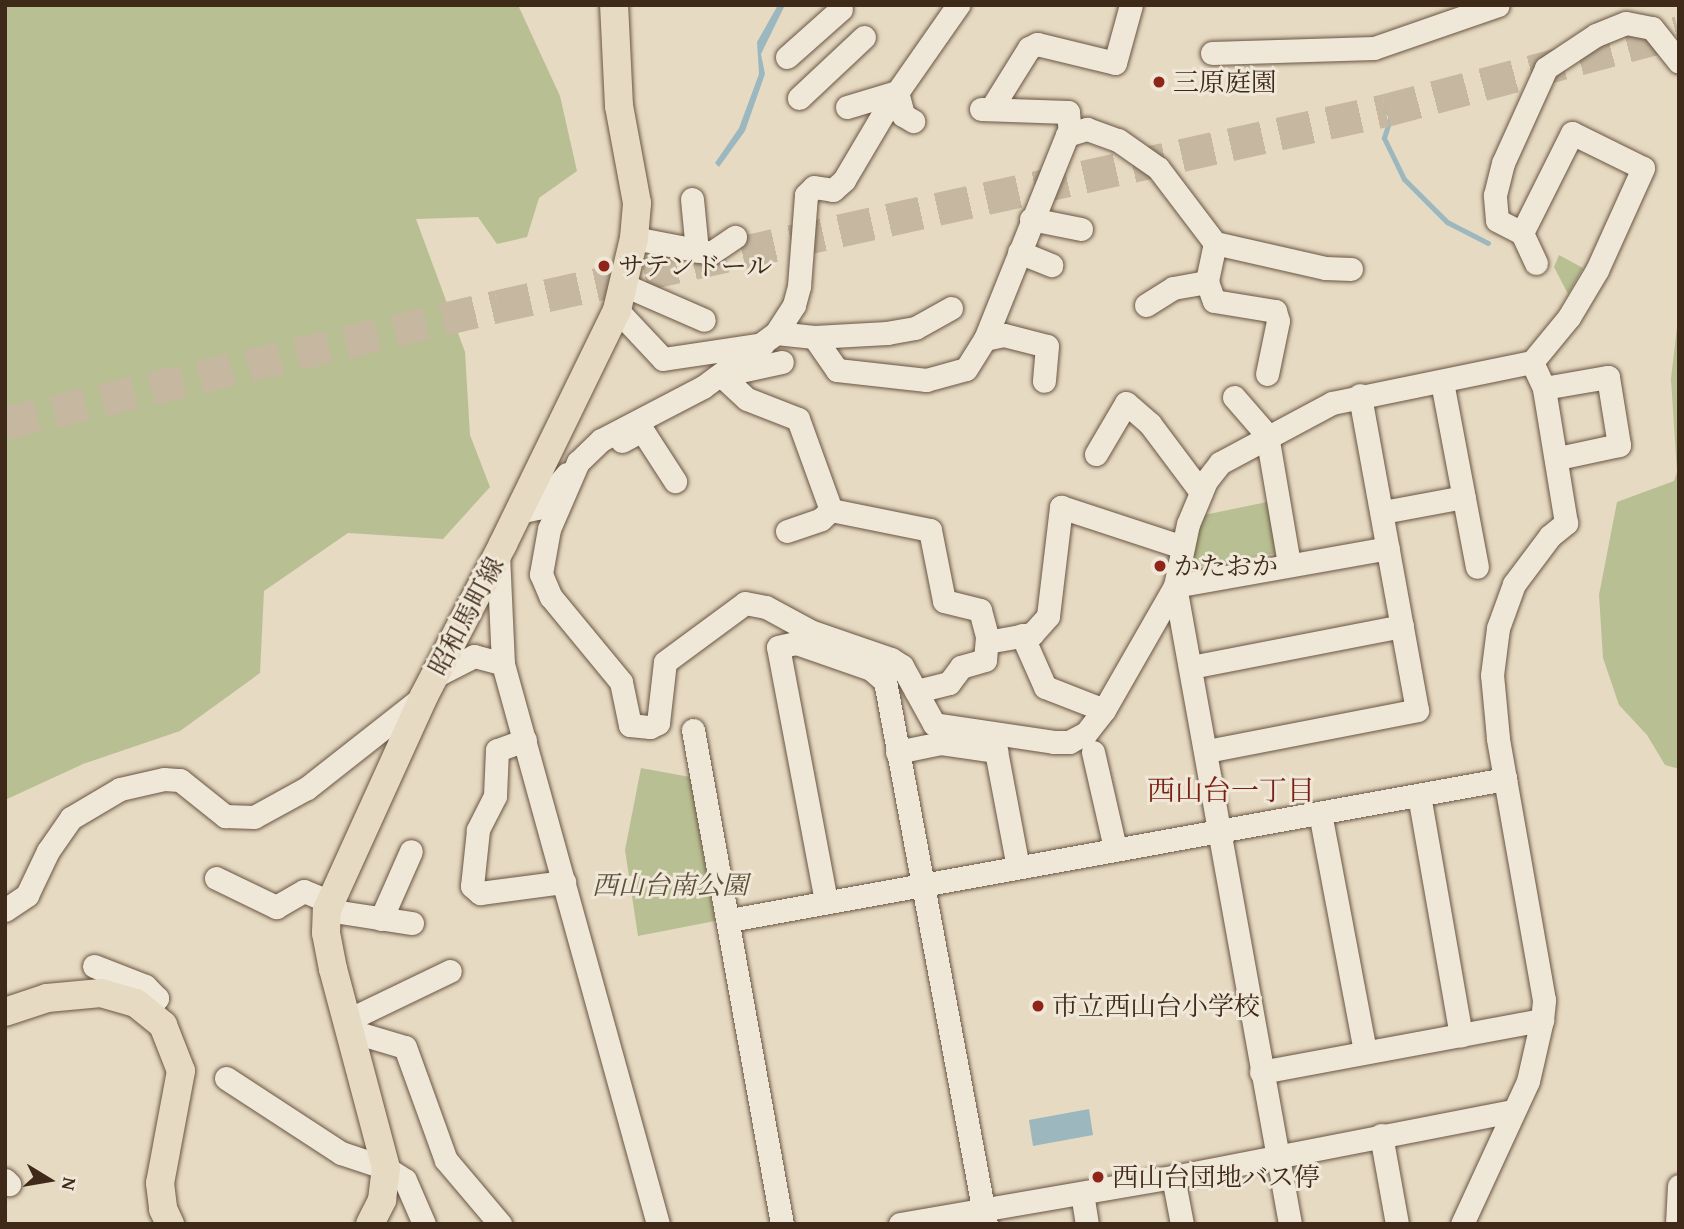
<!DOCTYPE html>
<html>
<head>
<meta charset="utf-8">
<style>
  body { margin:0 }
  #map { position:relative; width:1684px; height:1229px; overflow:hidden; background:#e7dac2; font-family:"Gentium Book Plus","Noto Serif JP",serif }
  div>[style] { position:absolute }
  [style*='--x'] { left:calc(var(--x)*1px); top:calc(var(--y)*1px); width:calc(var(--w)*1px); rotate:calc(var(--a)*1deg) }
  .green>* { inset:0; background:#b8bf92 }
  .water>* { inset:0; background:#9cb8be }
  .stream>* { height:5px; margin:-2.5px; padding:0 2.5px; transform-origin:2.5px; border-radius:2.5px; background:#9cb8be }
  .highway-tunnel>* { height:33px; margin-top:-16.5px; transform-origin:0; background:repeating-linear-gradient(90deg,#c5b7a0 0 33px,transparent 0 50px) }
  .roads { filter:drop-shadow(0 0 2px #695543) drop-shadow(0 0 2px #695543) }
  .minor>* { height:23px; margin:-11.5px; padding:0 11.5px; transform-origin:11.5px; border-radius:11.5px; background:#efe7d7 }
  .major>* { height:28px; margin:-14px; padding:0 14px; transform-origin:14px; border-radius:14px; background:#e7dac2 }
  .dots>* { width:19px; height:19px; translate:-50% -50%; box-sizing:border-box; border:4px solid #efe7d7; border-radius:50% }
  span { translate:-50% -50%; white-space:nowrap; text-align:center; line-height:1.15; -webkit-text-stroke:6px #efe7d7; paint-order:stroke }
  .poi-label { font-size:26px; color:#3f2919 }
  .left { translate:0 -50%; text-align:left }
  .street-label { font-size:26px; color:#3f2919 }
  .park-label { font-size:26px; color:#5d4e37; font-style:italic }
  .neighbourhood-label { font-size:28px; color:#7a1f14 }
  .frame { position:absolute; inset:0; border:7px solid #3f2919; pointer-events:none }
  .north { position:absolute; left:14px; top:1145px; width:70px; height:70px; -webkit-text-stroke:5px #efe7d7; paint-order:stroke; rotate:101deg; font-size:19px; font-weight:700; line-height:28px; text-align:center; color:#3f2919 }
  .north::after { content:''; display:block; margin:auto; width:24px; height:32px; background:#3f2919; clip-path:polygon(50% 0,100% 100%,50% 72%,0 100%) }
</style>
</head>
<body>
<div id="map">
  <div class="green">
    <i style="clip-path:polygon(5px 5px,518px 5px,560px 96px,577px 171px,539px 198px,527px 237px,497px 244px,478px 217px,416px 219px,465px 352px,470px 435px,490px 487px,443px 539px,348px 533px,264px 591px,260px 673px,180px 731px,83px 764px,5px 800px)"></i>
    <i style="clip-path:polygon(1559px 255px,1583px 268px,1568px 294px,1554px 267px)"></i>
    <i style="clip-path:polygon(1679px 310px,1679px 769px,1665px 765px,1647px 735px,1619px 705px,1603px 658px,1599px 595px,1617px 502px,1674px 481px,1677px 472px,1671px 379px)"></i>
    <i style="clip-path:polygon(1267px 502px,1276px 553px,1201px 566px,1190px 557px,1204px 515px)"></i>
    <i style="clip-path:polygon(641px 768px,690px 777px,715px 921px,638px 936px,625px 850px)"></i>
  </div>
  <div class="water">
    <i style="clip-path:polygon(778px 5px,785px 5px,761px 54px,765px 74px,745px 131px,719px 167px,715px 163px,739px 128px,759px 74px,757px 42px)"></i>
    <i style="clip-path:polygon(1089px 1109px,1093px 1135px,1033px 1146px,1029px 1120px)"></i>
  </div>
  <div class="stream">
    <i style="--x:1378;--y:101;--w:20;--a:49"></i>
    <i style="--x:1391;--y:116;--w:23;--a:108"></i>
    <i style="--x:1384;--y:138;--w:46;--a:64"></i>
    <i style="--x:1404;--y:179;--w:61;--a:45"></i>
    <i style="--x:1447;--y:222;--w:46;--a:27.1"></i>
  </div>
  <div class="highway-tunnel">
    <i style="--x:5;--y:423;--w:507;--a:-13.35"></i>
    <i style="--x:498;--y:306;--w:909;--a:-12.45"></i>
    <i style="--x:1386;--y:110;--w:303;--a:-14.9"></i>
  </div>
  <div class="roads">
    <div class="minor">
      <i style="--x:1212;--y:53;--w:162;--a:-1.8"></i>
      <i style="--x:1374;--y:48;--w:131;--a:-19.1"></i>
      <i style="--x:787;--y:57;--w:72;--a:-41.6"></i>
      <i style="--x:799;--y:98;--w:89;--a:-43.2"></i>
      <i style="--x:847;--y:107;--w:52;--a:-16.7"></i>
      <i style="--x:897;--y:92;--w:24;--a:75"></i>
      <i style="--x:903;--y:115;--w:12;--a:31"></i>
      <i style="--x:981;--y:109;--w:87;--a:2"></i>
      <i style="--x:1068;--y:112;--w:21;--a:85"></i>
      <i style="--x:991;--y:109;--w:72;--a:-58.1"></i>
      <i style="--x:1029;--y:48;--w:9;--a:-27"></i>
      <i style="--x:1037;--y:44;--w:80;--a:13.7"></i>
      <i style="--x:1115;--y:63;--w:60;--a:-74.6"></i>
      <i style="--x:692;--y:199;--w:52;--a:84.5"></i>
      <i style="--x:1031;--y:219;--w:51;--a:11.3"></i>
      <i style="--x:1522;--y:233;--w:33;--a:65"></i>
      <i style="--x:634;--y:238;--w:78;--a:11"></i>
      <i style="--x:711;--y:253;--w:29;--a:-34"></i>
      <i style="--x:1215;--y:243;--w:40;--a:102"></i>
      <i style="--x:1207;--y:282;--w:20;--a:70"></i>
      <i style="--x:1214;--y:301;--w:62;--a:9.3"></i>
      <i style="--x:1275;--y:311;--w:10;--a:73"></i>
      <i style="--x:1278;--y:321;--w:54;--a:101.7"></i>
      <i style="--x:1019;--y:252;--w:35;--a:22"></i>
      <i style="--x:624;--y:285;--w:87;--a:23.6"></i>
      <i style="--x:1146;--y:305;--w:32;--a:-32"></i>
      <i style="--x:1173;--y:288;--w:35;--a:-10"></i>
      <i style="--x:951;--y:308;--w:41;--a:150.9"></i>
      <i style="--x:915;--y:328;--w:28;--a:170"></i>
      <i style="--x:887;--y:333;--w:73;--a:176.9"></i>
      <i style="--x:814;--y:337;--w:38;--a:-174"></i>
      <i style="--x:776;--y:333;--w:91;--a:143.5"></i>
      <i style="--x:703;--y:387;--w:115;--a:152.5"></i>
      <i style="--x:601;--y:440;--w:32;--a:136"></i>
      <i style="--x:578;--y:462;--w:73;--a:113.4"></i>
      <i style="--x:549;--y:529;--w:46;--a:100.1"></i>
      <i style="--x:541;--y:574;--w:25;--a:67"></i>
      <i style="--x:551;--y:597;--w:110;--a:50.5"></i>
      <i style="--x:621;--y:682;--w:44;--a:78.2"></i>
      <i style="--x:630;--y:725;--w:20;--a:6"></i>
      <i style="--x:650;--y:727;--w:9;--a:-27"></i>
      <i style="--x:658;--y:723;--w:61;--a:-83.5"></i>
      <i style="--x:665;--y:662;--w:99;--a:-36.4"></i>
      <i style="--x:745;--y:603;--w:21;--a:11"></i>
      <i style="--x:766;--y:607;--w:50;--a:28.6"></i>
      <i style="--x:810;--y:631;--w:86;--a:19.1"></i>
      <i style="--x:891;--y:659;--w:13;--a:32"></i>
      <i style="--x:902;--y:666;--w:66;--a:61.1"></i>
      <i style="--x:934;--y:724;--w:121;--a:8.5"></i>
      <i style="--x:1054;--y:742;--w:15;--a:0"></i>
      <i style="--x:1069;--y:742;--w:19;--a:-28"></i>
      <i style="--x:1086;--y:733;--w:29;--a:-52"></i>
      <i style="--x:1104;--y:710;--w:143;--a:-60.2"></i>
      <i style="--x:1175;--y:586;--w:63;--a:-78.2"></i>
      <i style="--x:1188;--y:524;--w:47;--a:-67.3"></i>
      <i style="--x:1206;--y:481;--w:23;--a:-52"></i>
      <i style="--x:1220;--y:463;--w:127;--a:-28.2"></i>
      <i style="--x:1332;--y:403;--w:204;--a:-11.6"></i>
      <i style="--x:1532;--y:362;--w:58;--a:-50.6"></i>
      <i style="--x:1569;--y:317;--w:55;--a:-59.2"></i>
      <i style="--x:1597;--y:270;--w:112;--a:-65.7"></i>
      <i style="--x:1643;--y:168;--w:79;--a:-153.8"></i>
      <i style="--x:1572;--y:133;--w:112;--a:116.6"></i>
      <i style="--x:1522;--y:233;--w:28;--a:-153"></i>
      <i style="--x:1497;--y:220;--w:25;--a:-95"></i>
      <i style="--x:1495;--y:195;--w:33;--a:-76"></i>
      <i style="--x:1503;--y:163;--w:104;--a:-65.6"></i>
      <i style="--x:1546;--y:68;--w:60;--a:-33.4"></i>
      <i style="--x:1596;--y:35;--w:32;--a:-22"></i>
      <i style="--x:1626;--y:23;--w:26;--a:11"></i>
      <i style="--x:1652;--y:28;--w:43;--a:51.5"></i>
      <i style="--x:617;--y:310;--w:67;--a:46.8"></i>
      <i style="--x:663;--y:359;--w:101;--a:-8.5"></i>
      <i style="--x:776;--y:333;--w:33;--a:-57"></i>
      <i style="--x:794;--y:305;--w:20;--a:-75"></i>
      <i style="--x:799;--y:286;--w:91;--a:-85.6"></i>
      <i style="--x:806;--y:195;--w:11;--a:-45"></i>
      <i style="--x:814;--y:187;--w:19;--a:9"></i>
      <i style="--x:833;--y:190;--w:15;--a:-42"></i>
      <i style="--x:844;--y:180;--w:88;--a:-59.4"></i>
      <i style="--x:889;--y:104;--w:121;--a:-55.1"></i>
      <i style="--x:814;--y:337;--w:40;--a:55.1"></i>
      <i style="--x:837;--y:370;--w:90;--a:6.4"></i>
      <i style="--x:926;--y:380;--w:41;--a:-15.4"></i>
      <i style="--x:966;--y:369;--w:36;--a:-58"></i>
      <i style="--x:985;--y:339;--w:220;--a:-68.1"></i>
      <i style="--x:1067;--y:135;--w:21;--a:-17"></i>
      <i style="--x:1087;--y:129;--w:33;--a:20"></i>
      <i style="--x:1118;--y:140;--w:49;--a:35"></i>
      <i style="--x:1158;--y:168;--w:94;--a:52.8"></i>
      <i style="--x:1215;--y:243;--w:113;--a:12.8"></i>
      <i style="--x:1325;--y:268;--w:26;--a:2"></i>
      <i style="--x:985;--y:339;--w:19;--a:-12"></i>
      <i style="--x:1004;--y:335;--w:44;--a:14.3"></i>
      <i style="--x:1047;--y:346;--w:35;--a:95"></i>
      <i style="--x:731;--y:373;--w:52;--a:-12.2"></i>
      <i style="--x:721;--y:375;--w:35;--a:43"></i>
      <i style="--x:747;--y:399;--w:55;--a:21.4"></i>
      <i style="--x:798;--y:419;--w:97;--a:70.1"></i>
      <i style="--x:831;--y:510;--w:101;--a:11.4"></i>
      <i style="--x:930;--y:530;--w:72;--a:78.8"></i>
      <i style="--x:944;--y:601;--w:37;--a:14"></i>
      <i style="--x:980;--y:610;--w:28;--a:75"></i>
      <i style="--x:987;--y:637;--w:23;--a:95"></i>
      <i style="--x:985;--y:660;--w:25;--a:164"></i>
      <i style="--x:961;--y:667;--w:20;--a:127"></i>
      <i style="--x:949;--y:683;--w:34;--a:166"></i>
      <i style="--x:1442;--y:382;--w:188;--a:79.3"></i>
      <i style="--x:1544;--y:388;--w:65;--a:-9.8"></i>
      <i style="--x:1608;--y:377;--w:69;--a:80.8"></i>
      <i style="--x:1619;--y:445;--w:62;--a:168"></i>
      <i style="--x:1234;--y:397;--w:50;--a:49"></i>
      <i style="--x:1267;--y:435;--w:131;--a:80.3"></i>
      <i style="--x:622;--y:441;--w:23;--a:-29"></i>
      <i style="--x:642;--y:430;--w:61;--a:57.1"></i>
      <i style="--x:1096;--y:454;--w:59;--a:-59.5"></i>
      <i style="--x:1126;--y:403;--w:32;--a:41"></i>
      <i style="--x:1150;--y:424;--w:85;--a:53.1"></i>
      <i style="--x:519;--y:512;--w:18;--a:-13"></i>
      <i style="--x:537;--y:508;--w:45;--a:-48.6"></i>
      <i style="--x:1383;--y:512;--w:82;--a:-10.5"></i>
      <i style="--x:787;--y:531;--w:36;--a:-19"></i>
      <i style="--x:821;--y:519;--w:13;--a:-42"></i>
      <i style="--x:498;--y:554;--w:110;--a:87.4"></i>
      <i style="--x:1175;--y:586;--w:648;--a:79.78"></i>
      <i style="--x:1175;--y:586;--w:216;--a:-10.1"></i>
      <i style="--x:1022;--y:635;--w:57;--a:66.1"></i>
      <i style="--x:1045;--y:687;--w:63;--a:21.3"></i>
      <i style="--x:987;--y:642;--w:46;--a:-10.1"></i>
      <i style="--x:1032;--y:634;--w:24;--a:-48"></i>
      <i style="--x:1048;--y:616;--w:110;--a:-83.2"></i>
      <i style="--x:1061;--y:507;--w:128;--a:18.2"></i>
      <i style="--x:1191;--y:667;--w:215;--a:-11"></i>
      <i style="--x:435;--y:676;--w:44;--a:-27.1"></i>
      <i style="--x:474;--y:656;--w:30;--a:15"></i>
      <i style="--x:503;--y:664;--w:581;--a:74.53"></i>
      <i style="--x:693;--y:730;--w:502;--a:79.79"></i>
      <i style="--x:525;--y:740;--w:30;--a:160"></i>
      <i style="--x:497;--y:750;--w:46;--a:92.5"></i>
      <i style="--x:495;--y:796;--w:38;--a:117"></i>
      <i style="--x:478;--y:830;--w:56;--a:96.1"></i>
      <i style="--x:472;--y:886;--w:11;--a:41"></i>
      <i style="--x:480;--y:893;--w:85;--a:-7.5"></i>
      <i style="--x:1207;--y:751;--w:214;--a:-11"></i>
      <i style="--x:1417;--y:710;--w:320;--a:-100.3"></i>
      <i style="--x:897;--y:752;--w:45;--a:-11.6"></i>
      <i style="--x:941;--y:743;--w:56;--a:8.3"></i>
      <i style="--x:996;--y:751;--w:118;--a:79.3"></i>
      <i style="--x:1093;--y:752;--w:98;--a:77.1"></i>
      <i style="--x:1419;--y:795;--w:244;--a:80.1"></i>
      <i style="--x:1320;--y:813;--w:242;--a:79.3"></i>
      <i style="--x:216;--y:878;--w:67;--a:25.8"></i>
      <i style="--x:276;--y:907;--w:32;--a:-30"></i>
      <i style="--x:304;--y:891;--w:28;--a:23"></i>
      <i style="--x:826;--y:901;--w:258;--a:-100.7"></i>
      <i style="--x:778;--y:647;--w:18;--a:-13"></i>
      <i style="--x:796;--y:643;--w:79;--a:19.1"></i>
      <i style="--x:871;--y:669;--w:18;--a:41"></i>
      <i style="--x:885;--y:681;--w:552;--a:79.46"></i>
      <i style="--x:5;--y:910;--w:27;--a:-34"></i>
      <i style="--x:27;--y:895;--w:49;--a:-64.5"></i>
      <i style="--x:48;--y:851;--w:40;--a:-55.1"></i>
      <i style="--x:71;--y:818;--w:57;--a:-30.6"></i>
      <i style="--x:120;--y:789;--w:45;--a:-12.8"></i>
      <i style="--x:164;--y:779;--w:16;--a:4"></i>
      <i style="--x:180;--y:780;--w:58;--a:38.7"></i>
      <i style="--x:225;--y:816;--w:29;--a:2"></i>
      <i style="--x:254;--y:817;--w:60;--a:-28.7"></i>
      <i style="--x:307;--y:788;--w:149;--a:-38.2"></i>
      <i style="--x:327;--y:910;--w:86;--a:8.7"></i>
      <i style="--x:381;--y:919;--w:74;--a:-66.2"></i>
      <i style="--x:730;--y:920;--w:788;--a:-10.31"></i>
      <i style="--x:94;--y:966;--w:55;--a:21.4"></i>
      <i style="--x:145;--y:986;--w:17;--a:45"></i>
      <i style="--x:157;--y:998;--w:14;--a:129"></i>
      <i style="--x:348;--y:1020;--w:113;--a:-25.7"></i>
      <i style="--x:351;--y:1031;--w:56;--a:16.5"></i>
      <i style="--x:405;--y:1047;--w:120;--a:70.1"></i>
      <i style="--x:446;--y:1160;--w:84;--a:49.8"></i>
      <i style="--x:1261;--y:1072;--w:286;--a:-10.5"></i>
      <i style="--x:226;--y:1078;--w:137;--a:33.1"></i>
      <i style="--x:341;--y:1153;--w:47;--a:18.4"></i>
      <i style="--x:386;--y:1168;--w:22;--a:32"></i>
      <i style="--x:405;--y:1180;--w:48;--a:66.6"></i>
      <i style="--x:1381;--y:1135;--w:90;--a:79.8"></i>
      <i style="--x:1173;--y:1177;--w:48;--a:79.2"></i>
      <i style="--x:5;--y:1180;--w:6;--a:45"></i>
      <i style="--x:1082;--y:1193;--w:31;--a:81"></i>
      <i style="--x:900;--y:1224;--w:277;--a:-9.8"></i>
      <i style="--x:1173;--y:1177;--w:346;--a:-11"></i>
      <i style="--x:1462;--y:1224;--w:157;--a:-65.2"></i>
      <i style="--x:1528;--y:1081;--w:63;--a:-77.1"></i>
      <i style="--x:1542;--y:1020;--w:20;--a:-84"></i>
      <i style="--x:1544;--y:1000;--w:266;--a:-100"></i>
      <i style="--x:1498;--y:738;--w:63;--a:-95.4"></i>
      <i style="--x:1492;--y:675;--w:47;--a:-82.7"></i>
      <i style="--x:1498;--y:628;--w:47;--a:-70"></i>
      <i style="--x:1514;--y:584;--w:60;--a:-53.1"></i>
      <i style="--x:1550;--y:536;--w:21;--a:-39"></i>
      <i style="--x:1566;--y:523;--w:137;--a:-99.3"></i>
      <i style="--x:1544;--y:388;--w:29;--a:-115"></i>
      <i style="--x:1677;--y:1224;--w:38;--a:-87"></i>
    </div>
    <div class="major">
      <i style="--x:5;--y:1012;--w:44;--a:-18.4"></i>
      <i style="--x:47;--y:998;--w:54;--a:-5.3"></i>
      <i style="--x:101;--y:993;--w:36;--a:16"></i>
      <i style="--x:136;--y:1003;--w:35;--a:39"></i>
      <i style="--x:163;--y:1025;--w:49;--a:68.6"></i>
      <i style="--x:181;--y:1071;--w:114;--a:100.6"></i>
      <i style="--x:160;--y:1183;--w:26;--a:83"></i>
      <i style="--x:163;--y:1209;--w:17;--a:65"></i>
      <i style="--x:370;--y:1224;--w:27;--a:-63"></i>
      <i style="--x:382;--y:1200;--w:32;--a:-83"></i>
      <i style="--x:386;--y:1168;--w:206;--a:-104.9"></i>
      <i style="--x:333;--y:969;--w:37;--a:-101"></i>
      <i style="--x:326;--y:933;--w:23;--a:-88"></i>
      <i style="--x:327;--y:910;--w:235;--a:-65.6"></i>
      <i style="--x:424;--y:696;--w:171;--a:-62.5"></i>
      <i style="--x:503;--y:544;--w:260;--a:-64"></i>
      <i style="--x:617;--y:310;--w:74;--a:-76.7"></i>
      <i style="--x:634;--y:238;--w:35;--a:-85"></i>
      <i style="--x:637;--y:203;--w:99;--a:-100.5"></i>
      <i style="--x:619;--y:106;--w:101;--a:-92.8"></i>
    </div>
  </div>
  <div class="dots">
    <i style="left:1159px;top:82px;background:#8f2418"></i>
    <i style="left:604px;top:266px;background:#8f2418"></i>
    <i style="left:1160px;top:566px;background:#8f2418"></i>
    <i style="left:1038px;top:1006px;background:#8f2418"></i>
    <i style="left:1098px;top:1177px;background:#8f2418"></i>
  </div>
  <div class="poi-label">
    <span class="left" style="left:1173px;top:82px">三原庭園</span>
    <span class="left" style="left:618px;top:266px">サテンドール</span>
    <span class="left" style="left:1174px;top:566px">かたおか</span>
    <span class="left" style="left:1052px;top:1006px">市立西山台小学校</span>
    <span class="left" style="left:1112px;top:1177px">西山台団地バス停</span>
  </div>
  <div class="street-label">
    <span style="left:466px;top:616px;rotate:-62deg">昭和馬町線</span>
  </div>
  <div class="park-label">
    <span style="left:670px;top:885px">西山台南公園</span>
  </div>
  <div class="neighbourhood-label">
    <span style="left:1231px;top:790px">西山台一丁目</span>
  </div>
  <div class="frame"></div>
  <div class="north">N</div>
</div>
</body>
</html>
